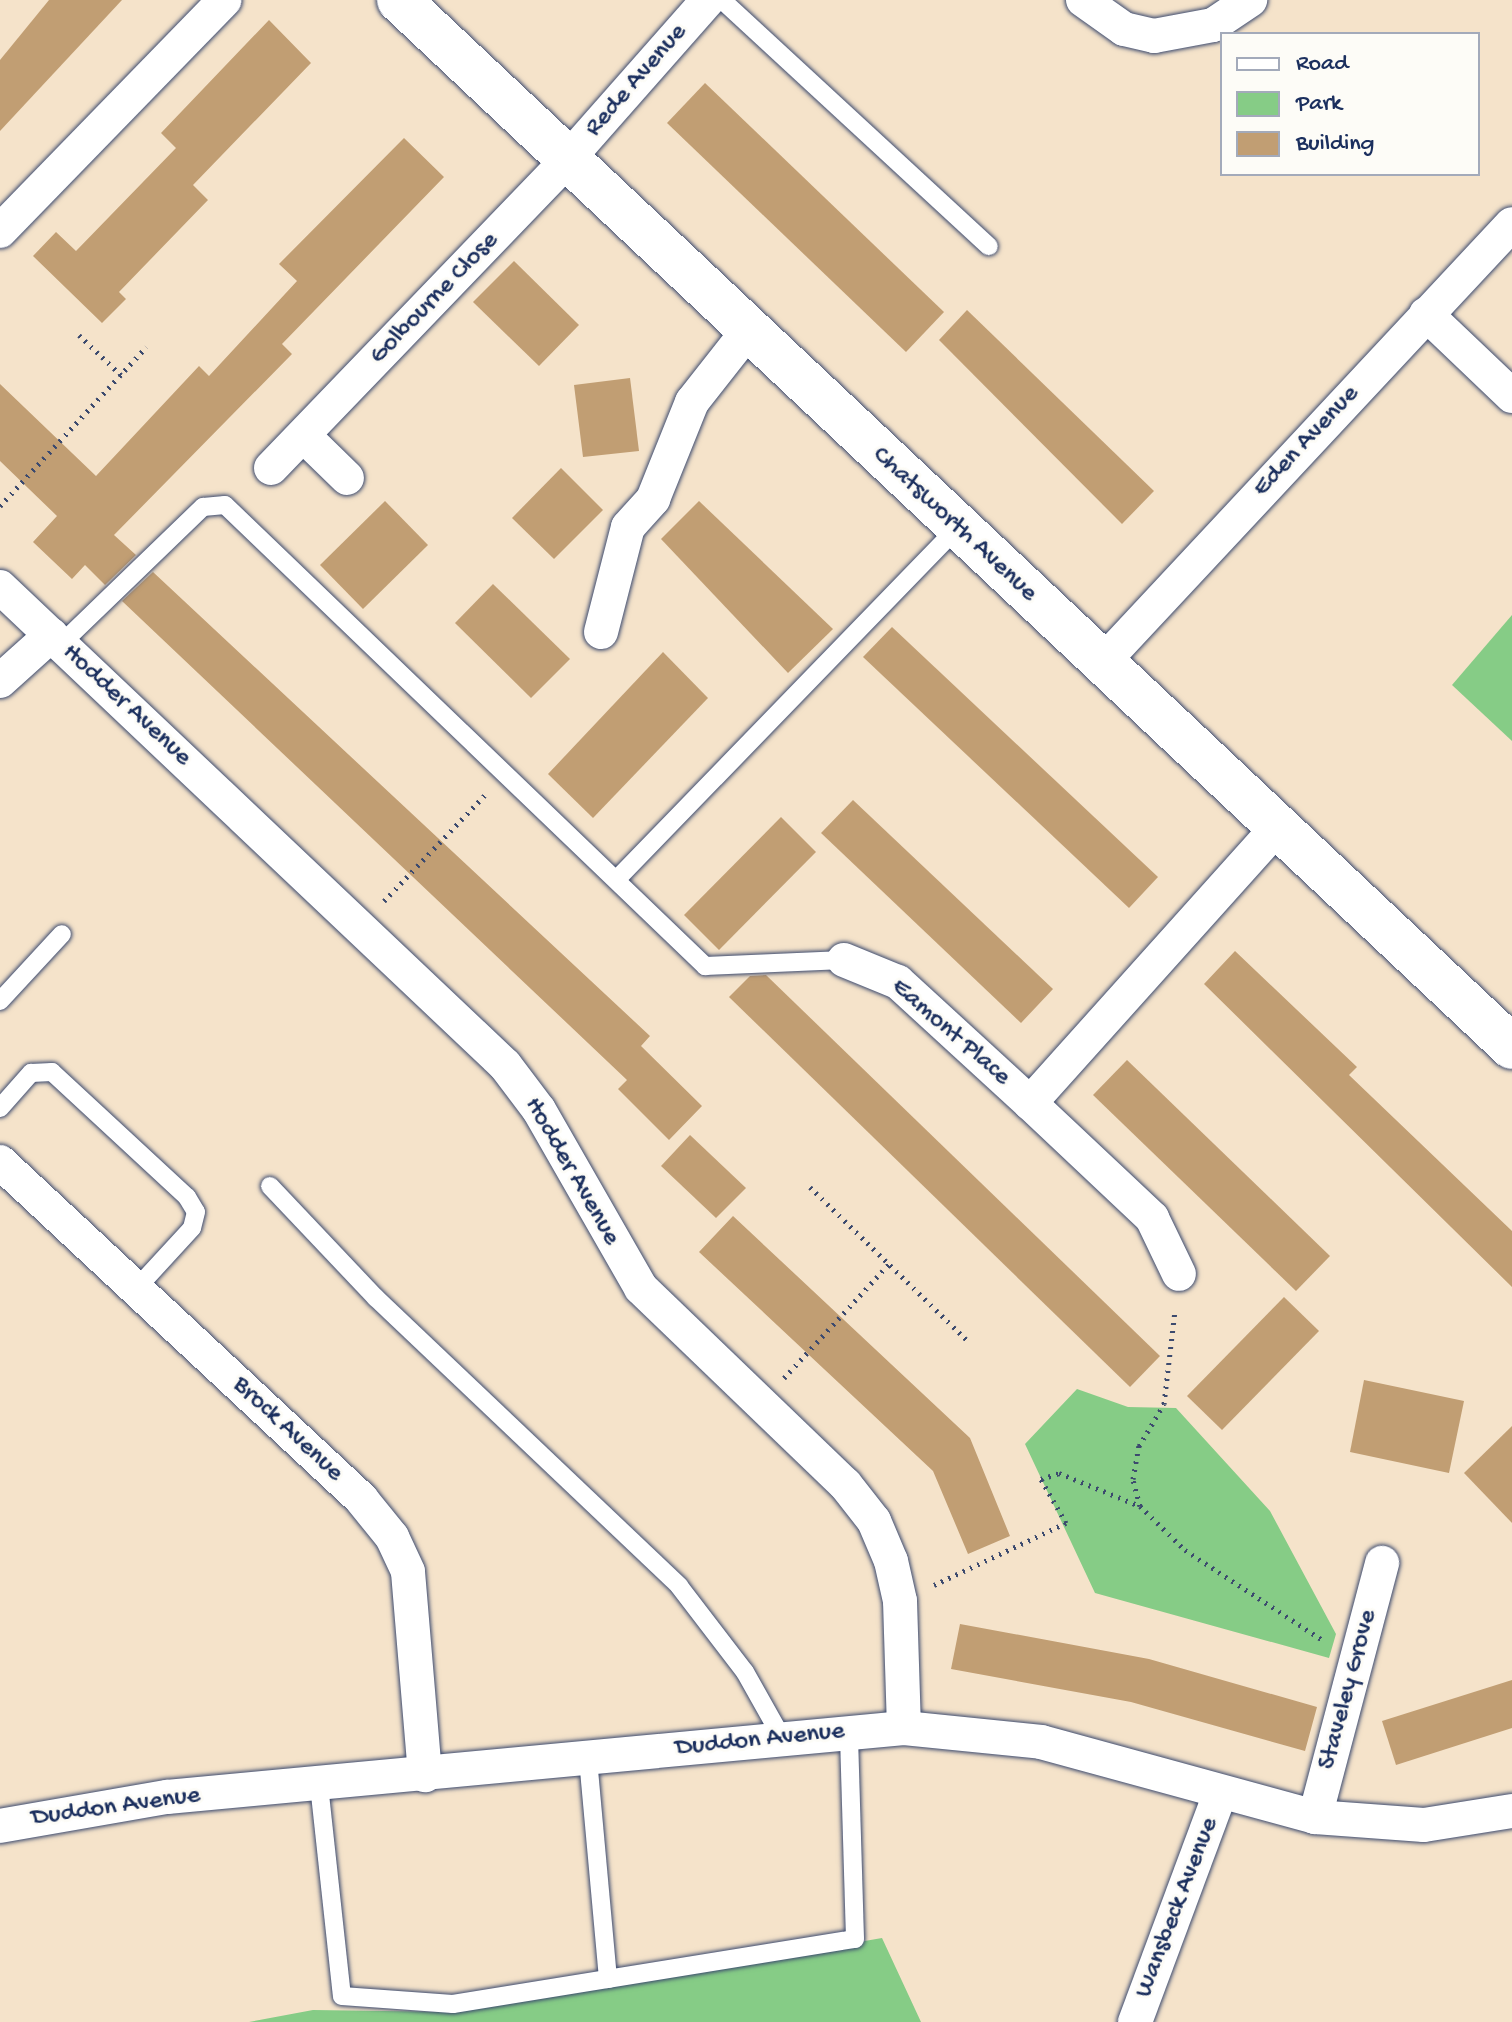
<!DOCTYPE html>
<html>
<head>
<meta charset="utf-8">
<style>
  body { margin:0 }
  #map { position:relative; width:1512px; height:2022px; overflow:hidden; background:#f5e3ca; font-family:"Gochi Hand",sans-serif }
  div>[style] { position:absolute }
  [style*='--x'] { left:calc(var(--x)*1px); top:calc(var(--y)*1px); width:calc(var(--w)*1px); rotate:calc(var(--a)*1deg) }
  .green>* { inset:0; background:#86cc86 }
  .building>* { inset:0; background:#c19e73 }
  .path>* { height:5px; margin-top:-2.5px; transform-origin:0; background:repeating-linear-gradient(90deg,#3c4a6e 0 2px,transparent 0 8px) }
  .roads { filter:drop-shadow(0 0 2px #3c4a6e) drop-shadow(0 0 2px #3c4a6e) }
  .lane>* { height:18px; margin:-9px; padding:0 9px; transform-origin:9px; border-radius:9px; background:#fff }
  .street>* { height:34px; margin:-17px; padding:0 17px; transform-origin:17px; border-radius:17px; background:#fff }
  .secondary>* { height:44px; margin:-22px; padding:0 22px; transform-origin:22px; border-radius:22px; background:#fff }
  span { translate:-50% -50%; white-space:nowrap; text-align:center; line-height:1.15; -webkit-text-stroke:6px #fdfcf7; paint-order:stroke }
  .street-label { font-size:26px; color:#1b2f5e }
  .legend { position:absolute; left:1220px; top:32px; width:260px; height:144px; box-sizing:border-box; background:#fdfcf7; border:2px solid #a3aaba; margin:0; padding:10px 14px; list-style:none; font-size:24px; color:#1b2f5e }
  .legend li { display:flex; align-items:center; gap:16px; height:40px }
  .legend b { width:40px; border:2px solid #a3aaba }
</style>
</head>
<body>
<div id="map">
  <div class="green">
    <i style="clip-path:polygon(1512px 615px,1512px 741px,1452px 685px)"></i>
    <i style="clip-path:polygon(1077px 1389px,1128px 1407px,1176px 1408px,1270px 1511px,1336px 1634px,1329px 1658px,1095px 1593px,1025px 1444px)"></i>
    <i style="clip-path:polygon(882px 1938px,921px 2022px,249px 2022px,313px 2010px,454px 2012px)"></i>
  </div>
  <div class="building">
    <i style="clip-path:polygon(49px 0,122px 0,0 131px,0 60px)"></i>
    <i style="clip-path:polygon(269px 20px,311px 63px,193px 185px,208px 200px,119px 292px,126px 299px,102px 323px,33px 256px,56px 232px,76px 251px,176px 148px,161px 133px)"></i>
    <i style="clip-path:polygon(705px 83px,944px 312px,906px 352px,667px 123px)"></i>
    <i style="clip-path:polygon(404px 138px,444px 177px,282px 344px,292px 354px,114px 535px,136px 555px,105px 585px,85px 565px,72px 579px,33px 542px,57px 516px,0 461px,0 384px,96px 476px,199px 366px,209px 376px,297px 281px,279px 264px)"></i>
    <i style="clip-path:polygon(514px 261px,579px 325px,539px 366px,473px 302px)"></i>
    <i style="clip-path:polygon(967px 310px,1154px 491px,1122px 524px,939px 340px)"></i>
    <i style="clip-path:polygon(630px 378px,639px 451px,583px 457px,574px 385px)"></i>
    <i style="clip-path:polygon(561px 468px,603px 510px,554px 559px,512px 518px)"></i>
    <i style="clip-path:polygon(385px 501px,428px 545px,363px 609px,320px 565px)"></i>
    <i style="clip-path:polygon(699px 501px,833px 629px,788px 673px,661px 539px)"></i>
    <i style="clip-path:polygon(153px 572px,650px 1036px,641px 1046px,702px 1106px,669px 1140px,618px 1089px,627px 1080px,122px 601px)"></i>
    <i style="clip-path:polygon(493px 584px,570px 659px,531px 698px,455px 623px)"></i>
    <i style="clip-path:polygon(892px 627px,1158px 877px,1129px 908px,863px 657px)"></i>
    <i style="clip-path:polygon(663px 652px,708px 698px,593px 818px,548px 774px)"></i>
    <i style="clip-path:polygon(853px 800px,1053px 989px,1021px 1023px,821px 833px)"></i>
    <i style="clip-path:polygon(781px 817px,816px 852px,719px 950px,684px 915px)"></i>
    <i style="clip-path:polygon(1235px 951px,1357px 1067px,1349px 1075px,1512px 1231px,1512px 1287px,1204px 984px)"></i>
    <i style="clip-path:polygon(766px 975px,1160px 1356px,1130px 1387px,729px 997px,750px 976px)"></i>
    <i style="clip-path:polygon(1127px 1060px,1330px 1256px,1296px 1291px,1093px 1095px)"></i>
    <i style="clip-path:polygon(690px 1135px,746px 1188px,716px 1218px,661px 1166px)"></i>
    <i style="clip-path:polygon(733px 1216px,970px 1438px,1010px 1536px,968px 1554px,933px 1471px,699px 1252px)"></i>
    <i style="clip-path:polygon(1284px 1297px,1319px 1331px,1222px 1430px,1187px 1396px)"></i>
    <i style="clip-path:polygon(1364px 1380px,1464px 1401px,1449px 1473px,1350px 1452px)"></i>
    <i style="clip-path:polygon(1512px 1426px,1512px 1523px,1464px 1473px)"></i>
    <i style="clip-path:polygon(960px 1624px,1149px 1659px,1317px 1707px,1305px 1751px,1131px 1702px,951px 1669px)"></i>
    <i style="clip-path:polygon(1512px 1680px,1512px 1728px,1396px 1765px,1382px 1721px)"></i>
  </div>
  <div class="path">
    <i style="--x:79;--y:335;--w:58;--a:43.6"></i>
    <i style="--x:0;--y:506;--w:216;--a:-47.4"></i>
    <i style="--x:384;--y:901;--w:146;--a:-46.4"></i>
    <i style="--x:810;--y:1187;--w:222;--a:44.3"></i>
    <i style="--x:784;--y:1378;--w:155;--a:-47.4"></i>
    <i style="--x:1140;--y:1506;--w:28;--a:-105"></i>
    <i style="--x:1133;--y:1479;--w:34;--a:-80"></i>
    <i style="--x:1139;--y:1446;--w:49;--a:-59.2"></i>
    <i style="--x:1164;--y:1404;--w:95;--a:-83.3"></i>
    <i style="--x:934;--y:1585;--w:146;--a:-25.2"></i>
    <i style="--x:1066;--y:1523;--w:51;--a:-119.6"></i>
    <i style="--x:1041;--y:1479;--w:19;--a:-18"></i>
    <i style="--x:1059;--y:1473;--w:87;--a:22.2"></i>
    <i style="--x:1140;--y:1506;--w:63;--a:44.4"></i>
    <i style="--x:1185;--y:1550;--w:166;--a:33.2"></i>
  </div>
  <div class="roads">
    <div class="lane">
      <i style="--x:722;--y:0;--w:363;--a:42.7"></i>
      <i style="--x:60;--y:645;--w:199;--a:-44"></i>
      <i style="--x:203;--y:507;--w:22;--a:-5"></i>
      <i style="--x:225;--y:505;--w:666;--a:43.84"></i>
      <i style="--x:705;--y:966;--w:139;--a:-2.5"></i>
      <i style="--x:617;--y:879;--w:487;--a:-45.9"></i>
      <i style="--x:0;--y:1001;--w:91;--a:-47.2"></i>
      <i style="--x:0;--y:1108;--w:47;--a:-48.5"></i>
      <i style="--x:31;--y:1073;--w:21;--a:-3"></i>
      <i style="--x:52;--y:1072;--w:184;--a:42.8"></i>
      <i style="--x:187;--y:1197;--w:17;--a:59"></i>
      <i style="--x:196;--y:1212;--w:16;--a:104"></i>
      <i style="--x:192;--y:1228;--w:84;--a:132.6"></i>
      <i style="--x:270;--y:1186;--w:154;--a:46.6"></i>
      <i style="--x:376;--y:1298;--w:418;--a:43.5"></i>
      <i style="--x:679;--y:1586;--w:108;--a:52.5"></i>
      <i style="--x:745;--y:1672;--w:76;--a:60.7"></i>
      <i style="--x:588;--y:1759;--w:221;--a:84.8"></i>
      <i style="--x:319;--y:1785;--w:212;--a:83.8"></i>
      <i style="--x:342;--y:1996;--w:111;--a:4.1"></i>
      <i style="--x:453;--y:2004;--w:407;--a:-9.2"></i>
      <i style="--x:855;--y:1939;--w:208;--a:-91.7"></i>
    </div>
    <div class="street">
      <i style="--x:1083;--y:0;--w:50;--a:35.3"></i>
      <i style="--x:1124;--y:29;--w:31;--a:13"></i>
      <i style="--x:1154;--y:36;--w:60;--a:-10.6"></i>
      <i style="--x:1213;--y:25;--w:45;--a:-34"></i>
      <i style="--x:0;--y:231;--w:322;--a:-45.8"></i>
      <i style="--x:1426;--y:314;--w:119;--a:43.6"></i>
      <i style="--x:304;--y:436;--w:60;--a:44.3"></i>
      <i style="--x:271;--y:468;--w:426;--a:-46.1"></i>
      <i style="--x:566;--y:161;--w:215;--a:-48.6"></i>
      <i style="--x:0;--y:587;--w:695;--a:43.43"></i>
      <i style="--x:505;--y:1065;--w:56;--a:52.9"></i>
      <i style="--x:539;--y:1110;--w:205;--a:60.2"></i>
      <i style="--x:641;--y:1288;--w:283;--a:43.9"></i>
      <i style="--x:845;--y:1484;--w:47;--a:51.9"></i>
      <i style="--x:874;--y:1521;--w:43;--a:67"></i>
      <i style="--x:891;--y:1561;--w:41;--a:77.3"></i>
      <i style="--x:900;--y:1601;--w:127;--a:88.2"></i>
      <i style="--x:601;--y:632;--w:108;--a:-75.6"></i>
      <i style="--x:628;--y:527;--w:38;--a:-48"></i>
      <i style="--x:653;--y:499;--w:105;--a:-68.1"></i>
      <i style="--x:692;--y:402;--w:89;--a:-51.8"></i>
      <i style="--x:1103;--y:662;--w:599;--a:-46.96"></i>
      <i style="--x:0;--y:681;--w:69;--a:-42"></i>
      <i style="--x:844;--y:960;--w:58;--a:22.2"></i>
      <i style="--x:898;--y:982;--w:179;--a:42.5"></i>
      <i style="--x:1030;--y:1103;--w:168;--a:43.3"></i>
      <i style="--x:1152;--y:1218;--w:62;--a:64.3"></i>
      <i style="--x:1030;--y:1103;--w:371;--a:-48.1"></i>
      <i style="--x:0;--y:1162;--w:495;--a:43"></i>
      <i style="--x:362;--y:1500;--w:48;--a:51"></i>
      <i style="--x:392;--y:1537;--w:38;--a:65"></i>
      <i style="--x:408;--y:1572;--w:204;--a:85.2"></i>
      <i style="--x:1315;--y:1817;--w:263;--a:-75.2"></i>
      <i style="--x:0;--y:1826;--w:169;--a:-9.9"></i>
      <i style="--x:167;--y:1797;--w:740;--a:-5.35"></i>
      <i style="--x:904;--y:1728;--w:138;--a:5.8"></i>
      <i style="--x:1041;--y:1742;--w:284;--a:15.3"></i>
      <i style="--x:1315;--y:1817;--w:109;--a:4.2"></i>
      <i style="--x:1424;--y:1825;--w:89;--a:-9"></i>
      <i style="--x:1135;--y:2022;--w:243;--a:-69.6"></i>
    </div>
    <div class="secondary">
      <i style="--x:399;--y:0;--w:1528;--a:43.25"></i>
    </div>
  </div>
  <div class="street-label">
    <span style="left:637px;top:81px;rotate:-49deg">Rede Avenue</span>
    <span style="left:435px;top:299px;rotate:-46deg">Golbourne Close</span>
    <span style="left:1307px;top:442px;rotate:-47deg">Eden Avenue</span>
    <span style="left:954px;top:525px;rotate:43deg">Chatsworth Avenue</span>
    <span style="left:126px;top:706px;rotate:43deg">Hodder Avenue</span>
    <span style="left:950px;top:1033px;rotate:41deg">Eamont Place</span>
    <span style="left:571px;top:1172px;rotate:60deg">Hodder Avenue</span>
    <span style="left:287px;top:1430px;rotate:43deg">Brock Avenue</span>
    <span style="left:1349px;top:1690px;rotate:-75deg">Staveley Grove</span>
    <span style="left:760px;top:1741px;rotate:-6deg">Duddon Avenue</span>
    <span style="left:116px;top:1808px;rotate:-8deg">Duddon Avenue</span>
    <span style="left:1178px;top:1908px;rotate:-69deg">Wansbeck Avenue</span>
  </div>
  <ul class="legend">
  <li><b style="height:10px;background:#fff"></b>Road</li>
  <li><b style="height:22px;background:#86cc86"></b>Park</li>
  <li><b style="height:22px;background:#c19e73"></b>Building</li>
  </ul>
</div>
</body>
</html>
